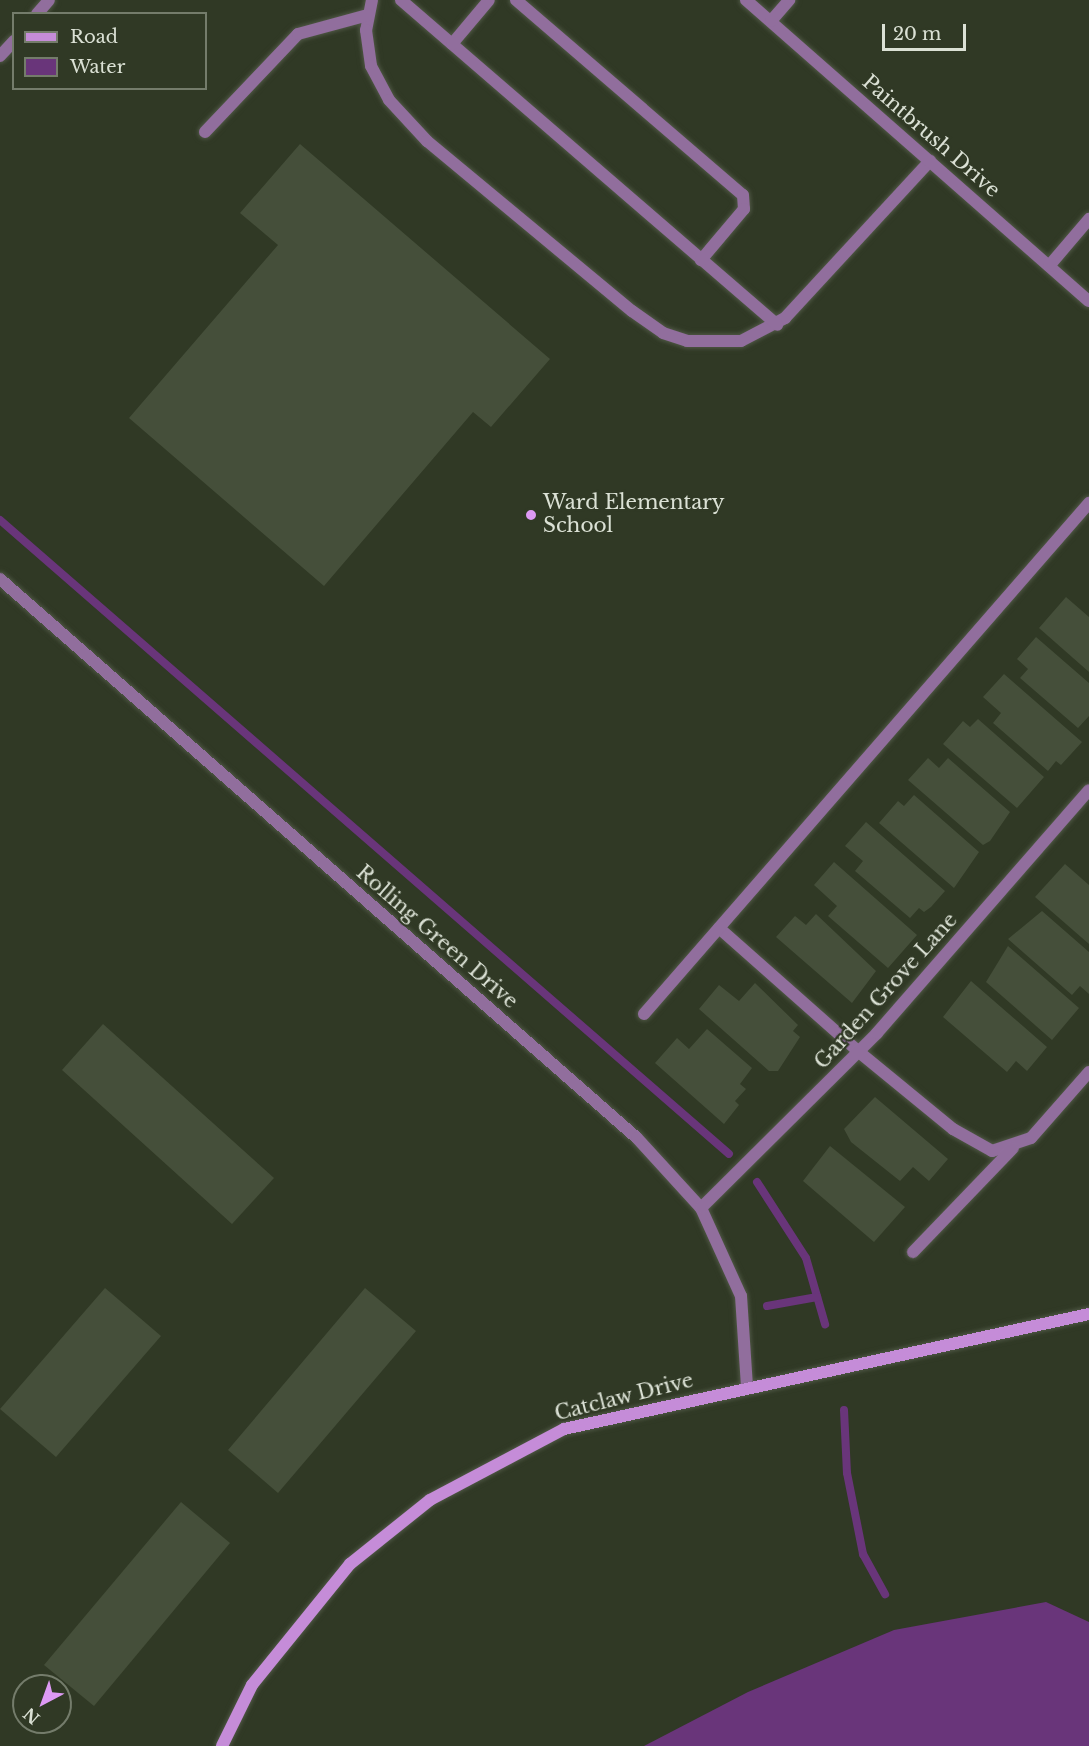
<!DOCTYPE html>
<html>
<head>
<meta charset="utf-8">
<style>
  body { margin:0 }
  #map { position:relative; width:1089px; height:1746px; overflow:hidden; background:#303925; font-family:"Libre Baskerville",serif }
  div>[style] { position:absolute }
  [style*='--x'] { left:calc(var(--x)*1px); top:calc(var(--y)*1px); width:calc(var(--w)*1px); rotate:calc(var(--a)*1deg) }
  .water>* { inset:0; background:#69357a }
  .stream>* { height:8px; margin:-4px; padding:0 4px; transform-origin:4px; border-radius:4px; background:#69357a }
  .building>* { inset:0; background:#454f3a }
  .roads { filter:drop-shadow(0 0 2px #4f5745) drop-shadow(0 0 2px #4f5745) }
  .lane>* { height:12px; margin:-6px; padding:0 6px; transform-origin:6px; border-radius:6px; background:#916e9d }
  .street>* { height:12px; margin:-6px; padding:0 6px; transform-origin:6px; border-radius:6px; background:#916e9d }
  .secondary>* { height:12px; margin:-6px; padding:0 6px; transform-origin:6px; border-radius:6px; background:#c58cd8 }
  .dots>* { width:16px; height:16px; translate:-50% -50%; box-sizing:border-box; border:3px solid #303925; border-radius:50% }
  span { translate:-50% -50%; white-space:nowrap; text-align:center; line-height:1.15; -webkit-text-stroke:4.5px #303925; paint-order:stroke }
  .street-label { font-size:20px; color:#dbe1d5 }
  .poi-label { font-size:20px; color:#dbe1d5 }
  .left { translate:0 -50%; text-align:left }
  .legend { position:absolute; left:12px; top:12px; width:195px; height:78px; box-sizing:border-box; background:#303925; border:2px solid #747c6b; margin:0; padding:8px 10px; list-style:none; font-size:18px; color:#dbe1d5 }
  .legend li { display:flex; align-items:center; gap:12px; height:30px }
  .legend b { width:30px; border:2px solid #747c6b }
  .north { position:absolute; left:12px; top:1674px; width:60px; height:60px; box-sizing:border-box; background:#303925; border:2px solid #747c6b; border-radius:50%; rotate:221deg; font-size:16px; font-weight:700; line-height:24px; text-align:center; color:#dbe1d5 }
  .north::after { content:''; display:block; margin:auto; width:21px; height:27px; background:#dd99f4; clip-path:polygon(50% 0,100% 100%,50% 72%,0 100%) }
  .scale { position:absolute; left:882px; top:24px; width:84px; height:27px; box-sizing:border-box; border:3px solid #dbe1d5; border-top:0; padding-left:8px; font-size:18px; line-height:21px; white-space:nowrap; color:#dbe1d5; -webkit-text-stroke:4px #303925; paint-order:stroke }
</style>
</head>
<body>
<div id="map">
  <div class="water">
    <i style="clip-path:polygon(1046px 1602px,1089px 1622px,1089px 1746px,644px 1746px,748px 1692px,894px 1630px)"></i>
  </div>
  <div class="stream">
    <i style="--x:0;--y:520;--w:966;--a:41.01"></i>
    <i style="--x:757;--y:1182;--w:90;--a:57.2"></i>
    <i style="--x:806;--y:1258;--w:69;--a:73.9"></i>
    <i style="--x:767;--y:1306;--w:51;--a:-10.2"></i>
    <i style="--x:844;--y:1410;--w:63;--a:87.3"></i>
    <i style="--x:847;--y:1473;--w:83;--a:78.8"></i>
    <i style="--x:863;--y:1554;--w:46;--a:61.2"></i>
  </div>
  <div class="building">
    <i style="clip-path:polygon(300px 144px,550px 359px,491px 427px,473px 412px,324px 586px,129px 418px,278px 245px,240px 213px)"></i>
    <i style="clip-path:polygon(1066px 597px,1089px 617px,1089px 672px,1039px 628px)"></i>
    <i style="clip-path:polygon(1036px 637px,1089px 683px,1089px 716px,1078px 728px,1020px 678px,1028px 669px,1017px 659px)"></i>
    <i style="clip-path:polygon(1004px 674px,1082px 742px,1061px 765px,1056px 761px,1048px 771px,993px 723px,1001px 713px,983px 697px)"></i>
    <i style="clip-path:polygon(978px 719px,1044px 777px,1017px 808px,943px 744px,963px 721px,970px 727px)"></i>
    <i style="clip-path:polygon(928px 758px,939px 768px,948px 758px,1010px 812px,990px 841px,983px 845px,908px 780px)"></i>
    <i style="clip-path:polygon(914px 795px,979px 852px,954px 888px,879px 823px,898px 801px,904px 806px)"></i>
    <i style="clip-path:polygon(866px 822px,945px 891px,931px 907px,924px 912px,919px 908px,910px 918px,855px 871px,863px 861px,845px 846px)"></i>
    <i style="clip-path:polygon(834px 862px,917px 935px,888px 968px,828px 916px,837px 906px,814px 885px)"></i>
    <i style="clip-path:polygon(1065px 864px,1089px 885px,1089px 944px,1035px 897px)"></i>
    <i style="clip-path:polygon(1042px 911px,1089px 952px,1089px 994px,1080px 986px,1072px 995px,1008px 939px)"></i>
    <i style="clip-path:polygon(816px 914px,876px 971px,852px 1003px,776px 937px,795px 916px,806px 925px)"></i>
    <i style="clip-path:polygon(1008px 946px,1079px 1008px,1052px 1040px,986px 982px)"></i>
    <i style="clip-path:polygon(971px 981px,1047px 1047px,1027px 1071px,1016px 1061px,1007px 1072px,943px 1017px)"></i>
    <i style="clip-path:polygon(755px 983px,798px 1025px,793px 1031px,800px 1037px,778px 1071px,769px 1071px,699px 1009px,719px 985px,739px 1001px)"></i>
    <i style="clip-path:polygon(103px 1024px,274px 1178px,232px 1224px,62px 1070px)"></i>
    <i style="clip-path:polygon(707px 1029px,752px 1068px,740px 1084px,746px 1089px,735px 1101px,739px 1105px,724px 1124px,655px 1063px,677px 1038px,689px 1049px)"></i>
    <i style="clip-path:polygon(875px 1097px,948px 1159px,929px 1181px,913px 1167px,900px 1181px,851px 1142px,844px 1129px)"></i>
    <i style="clip-path:polygon(830px 1146px,905px 1207px,874px 1242px,803px 1181px)"></i>
    <i style="clip-path:polygon(105px 1288px,161px 1336px,56px 1457px,0 1409px)"></i>
    <i style="clip-path:polygon(365px 1288px,416px 1331px,278px 1493px,228px 1450px)"></i>
    <i style="clip-path:polygon(181px 1502px,230px 1543px,94px 1706px,44px 1665px)"></i>
  </div>
  <div class="roads">
    <div class="lane">
      <i style="--x:372;--y:0;--w:31;--a:101"></i>
      <i style="--x:366;--y:30;--w:36;--a:82"></i>
      <i style="--x:371;--y:66;--w:38;--a:62"></i>
      <i style="--x:389;--y:100;--w:56;--a:47.2"></i>
      <i style="--x:427;--y:141;--w:266;--a:39.7"></i>
      <i style="--x:632;--y:311;--w:38;--a:35"></i>
      <i style="--x:663;--y:333;--w:25;--a:18"></i>
      <i style="--x:687;--y:341;--w:54;--a:0"></i>
      <i style="--x:741;--y:341;--w:50;--a:-27.6"></i>
      <i style="--x:785;--y:318;--w:214;--a:-47.3"></i>
      <i style="--x:401;--y:0;--w:497;--a:40.8"></i>
      <i style="--x:516;--y:0;--w:299;--a:40.7"></i>
      <i style="--x:743;--y:195;--w:14;--a:86"></i>
      <i style="--x:744;--y:209;--w:67;--a:130.1"></i>
      <i style="--x:452;--y:44;--w:57;--a:-49.9"></i>
      <i style="--x:205;--y:132;--w:135;--a:-46.5"></i>
      <i style="--x:298;--y:34;--w:73;--a:-15.2"></i>
      <i style="--x:719;--y:928;--w:187;--a:41.5"></i>
      <i style="--x:859;--y:1052;--w:122;--a:39.3"></i>
      <i style="--x:953;--y:1129;--w:45;--a:29.4"></i>
      <i style="--x:992;--y:1151;--w:41;--a:-18.4"></i>
      <i style="--x:1031;--y:1138;--w:88;--a:-48.7"></i>
      <i style="--x:644;--y:1014;--w:678;--a:-48.95"></i>
      <i style="--x:913;--y:1252;--w:144;--a:-46.1"></i>
    </div>
    <div class="street">
      <i style="--x:746;--y:0;--w:456;--a:41.3"></i>
      <i style="--x:37;--y:14;--w:18;--a:-49"></i>
      <i style="--x:771;--y:21;--w:28;--a:-49"></i>
      <i style="--x:0;--y:56;--w:21;--a:-47"></i>
      <i style="--x:1049;--y:266;--w:62;--a:-49.6"></i>
      <i style="--x:0;--y:579;--w:847;--a:41.27"></i>
      <i style="--x:637;--y:1138;--w:95;--a:47.6"></i>
      <i style="--x:701;--y:1208;--w:97;--a:65.6"></i>
      <i style="--x:741;--y:1296;--w:90;--a:86.2"></i>
      <i style="--x:701;--y:1208;--w:248;--a:-44.8"></i>
      <i style="--x:877;--y:1033;--w:322;--a:-48.9"></i>
    </div>
    <div class="secondary">
      <i style="--x:222;--y:1746;--w:68;--a:-63.8"></i>
      <i style="--x:252;--y:1685;--w:156;--a:-51"></i>
      <i style="--x:350;--y:1564;--w:102;--a:-38.7"></i>
      <i style="--x:430;--y:1500;--w:152;--a:-27.9"></i>
      <i style="--x:564;--y:1429;--w:537;--a:-12.36"></i>
    </div>
  </div>
  <div class="dots">
    <i style="left:531px;top:515px;background:#dd99f4"></i>
  </div>
  <div class="street-label">
    <span style="left:931px;top:136px;rotate:41deg">Paintbrush Drive</span>
    <span style="left:437px;top:937px;rotate:41deg">Rolling Green Drive</span>
    <span style="left:886px;top:991px;rotate:-48deg">Garden Grove Lane</span>
    <span style="left:624px;top:1397px;rotate:-14deg">Catclaw Drive</span>
  </div>
  <div class="poi-label">
    <span class="left" style="left:543px;top:514px">Ward Elementary<br>School</span>
  </div>
  <ul class="legend">
  <li><b style="height:8px;background:#c58cd8"></b>Road</li>
  <li><b style="height:16px;background:#69357a"></b>Water</li>
  </ul>
  <div class="north">N</div>
  <div class="scale">20 m</div>
</div>
</body>
</html>
